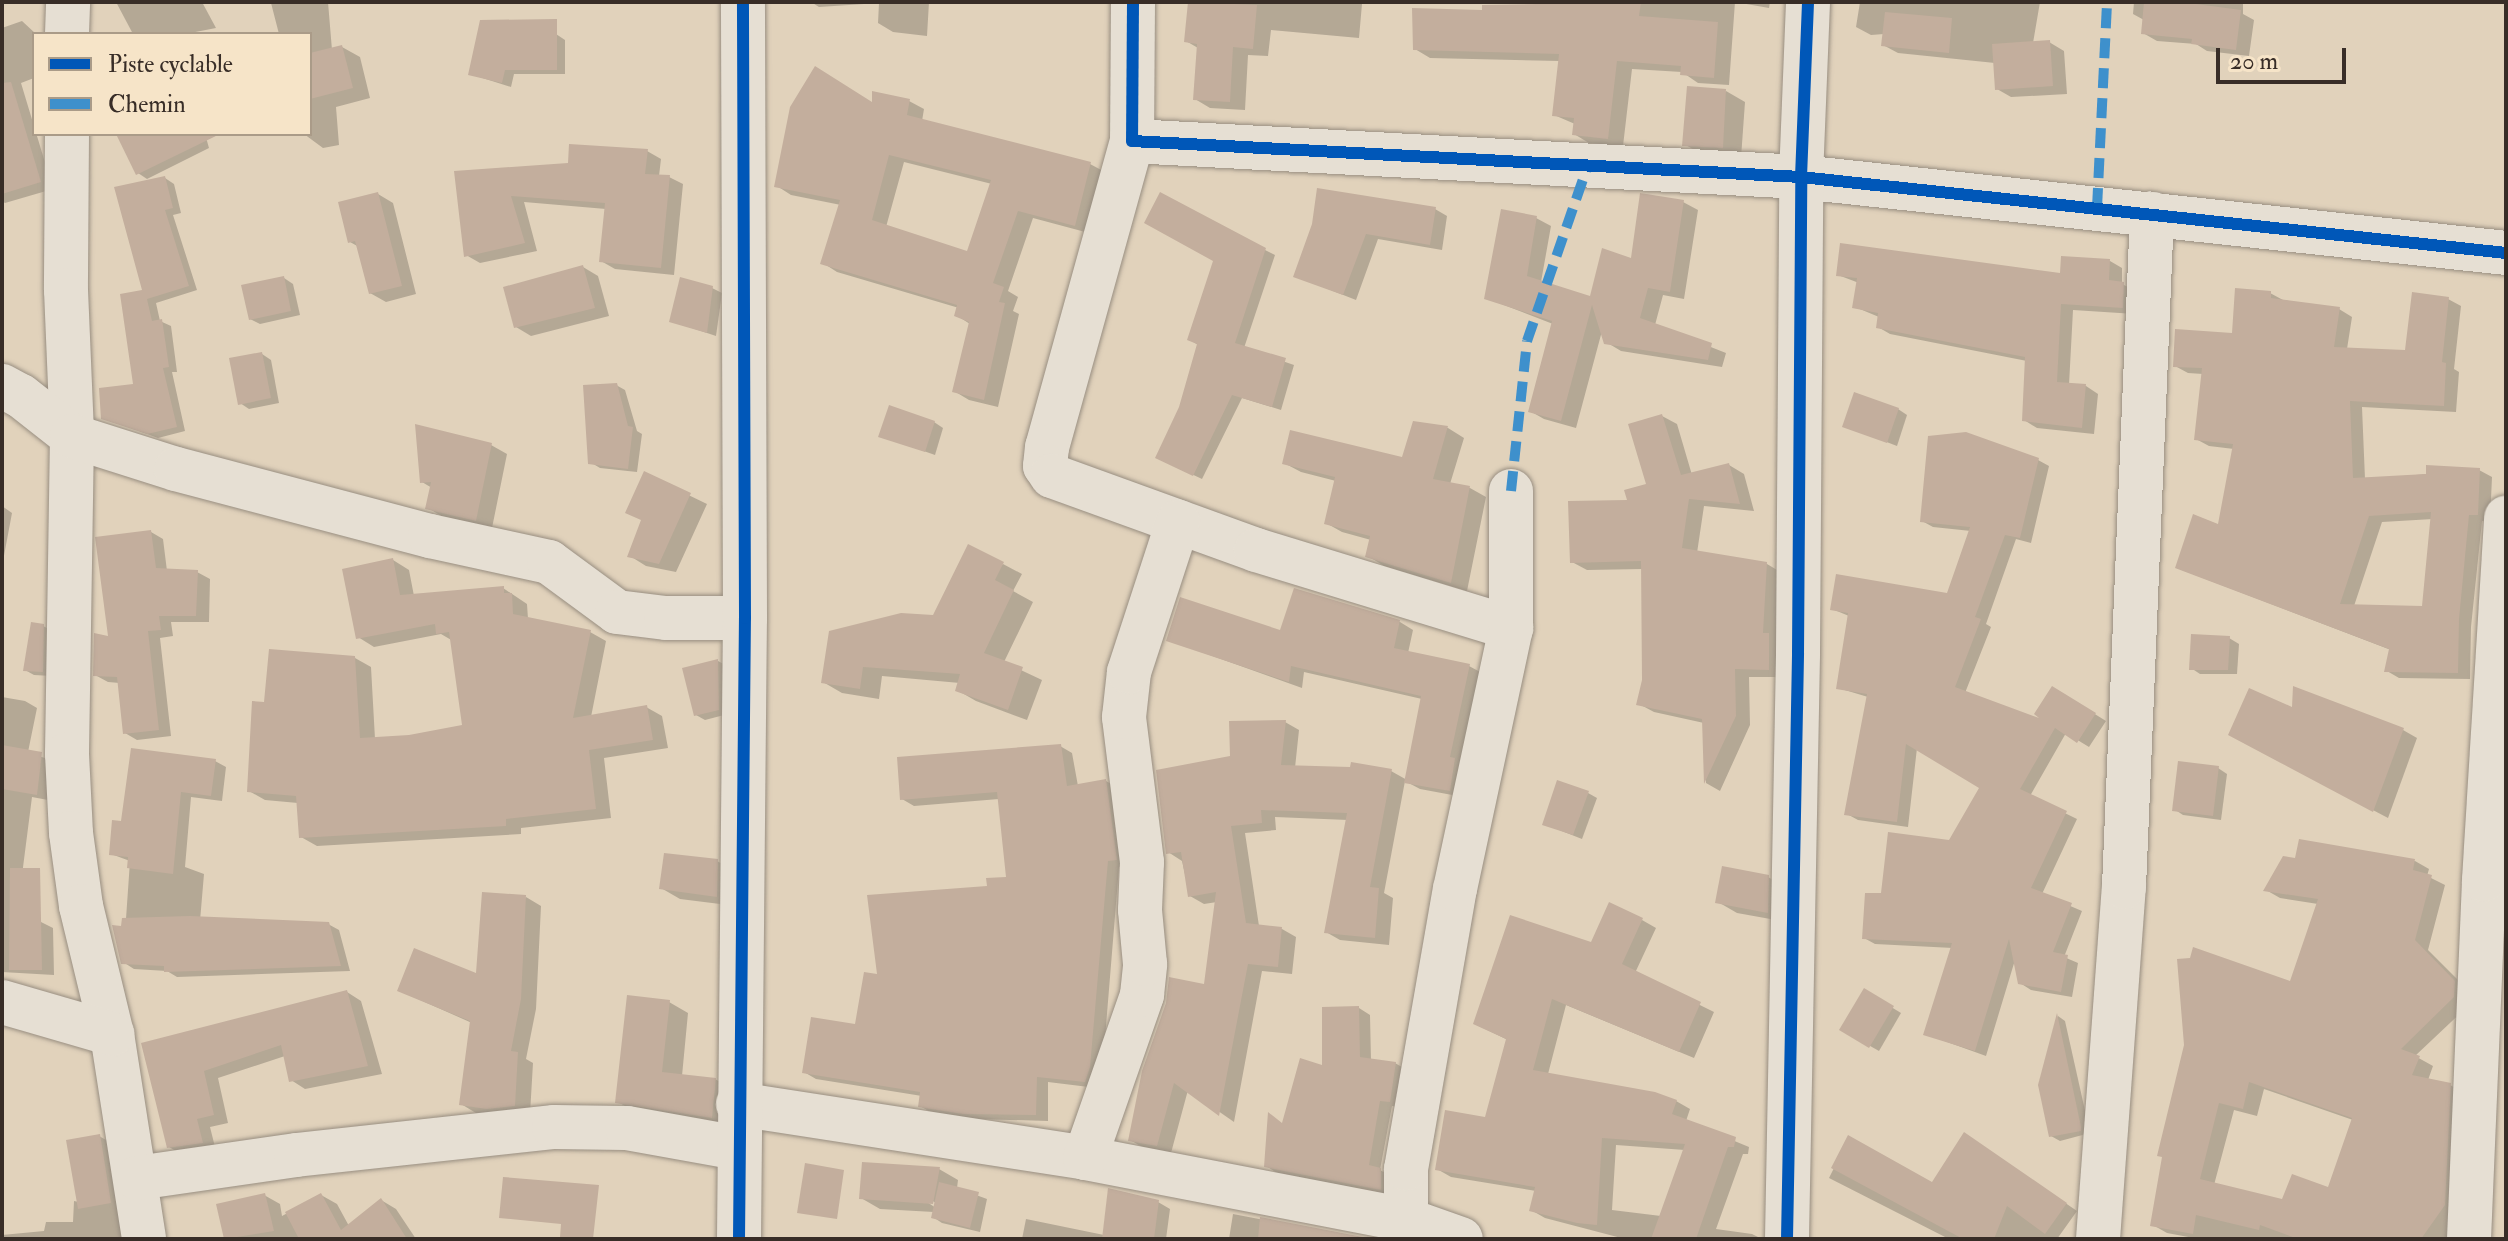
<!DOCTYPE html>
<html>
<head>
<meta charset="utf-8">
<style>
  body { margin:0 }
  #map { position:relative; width:2508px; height:1241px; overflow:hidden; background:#e1d2bb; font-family:"IM FELL Double Pica",serif }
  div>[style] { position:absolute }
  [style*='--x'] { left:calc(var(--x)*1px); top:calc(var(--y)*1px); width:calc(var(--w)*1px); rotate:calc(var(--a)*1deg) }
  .shadow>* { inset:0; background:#0003 }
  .building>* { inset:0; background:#c3ae9d }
  .roads { filter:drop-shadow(0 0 2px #988e81) drop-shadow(0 0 2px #988e81) }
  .minor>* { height:44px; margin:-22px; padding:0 22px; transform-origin:22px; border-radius:22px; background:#e6dfd3 }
  .quiet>* { height:10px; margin-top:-5px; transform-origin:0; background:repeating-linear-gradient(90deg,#3e90cc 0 20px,transparent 0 30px) }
  .cycleway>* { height:12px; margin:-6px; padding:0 6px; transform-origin:6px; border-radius:6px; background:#0057b8 }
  span { translate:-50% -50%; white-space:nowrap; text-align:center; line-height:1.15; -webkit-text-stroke:8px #f6e4c8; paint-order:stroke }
  .frame { position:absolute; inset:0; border:4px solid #382d27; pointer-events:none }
  .legend { position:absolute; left:32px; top:32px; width:280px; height:104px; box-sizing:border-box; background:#f6e4c8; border:2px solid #aa9b88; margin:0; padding:10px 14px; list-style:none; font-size:24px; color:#382d27 }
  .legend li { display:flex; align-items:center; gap:16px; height:40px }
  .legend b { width:40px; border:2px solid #aa9b88 }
  .scale { position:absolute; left:2216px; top:48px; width:130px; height:36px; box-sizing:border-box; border:4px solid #382d27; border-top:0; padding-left:10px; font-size:24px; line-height:28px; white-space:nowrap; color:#382d27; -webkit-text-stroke:6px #f6e4c8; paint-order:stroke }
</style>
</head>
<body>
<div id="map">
  <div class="shadow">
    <i style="clip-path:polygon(116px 2px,202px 2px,216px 28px,185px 34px,133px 34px)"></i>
    <i style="clip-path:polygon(328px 2px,332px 50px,342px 47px,360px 57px,370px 98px,336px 107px,339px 145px,323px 148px,304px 134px,310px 134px,310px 34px,279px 34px,271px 3px)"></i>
    <i style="clip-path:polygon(811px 2px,929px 2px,927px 36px,893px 32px,878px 23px,879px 3px,819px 7px)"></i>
    <i style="clip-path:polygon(1190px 2px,1359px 2px,1362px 4px,1359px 38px,1271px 30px,1268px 56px,1248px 55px,1245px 110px,1210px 108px,1195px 99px,1198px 48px,1186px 41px)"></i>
    <i style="clip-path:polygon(1565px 2px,1770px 2px,1769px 8px,1735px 2px,1729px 85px,1698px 83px,1682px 72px,1632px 69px,1623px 146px,1589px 143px,1574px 134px,1575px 124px,1554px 115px,1560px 61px,1430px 58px,1415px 49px,1484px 12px,1564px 7px)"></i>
    <i style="clip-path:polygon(1860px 2px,2040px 2px,2033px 43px,2049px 42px,2064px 51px,2067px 94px,2011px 97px,1997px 89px,1995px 63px,1898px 53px,1883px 45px,1884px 34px,1871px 35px,1856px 27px)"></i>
    <i style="clip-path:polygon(2134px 2px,2243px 2px,2243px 14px,2254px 20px,2249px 56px,2207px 51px,2196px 44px,2157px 41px,2143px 33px,2144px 20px,2133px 14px)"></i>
    <i style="clip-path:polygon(22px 21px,36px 34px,34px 78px,21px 83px,53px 189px,5px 203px,2px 201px,2px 28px)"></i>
    <i style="clip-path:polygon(556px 34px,565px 40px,565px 74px,514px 74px,511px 87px,470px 74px)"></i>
    <i style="clip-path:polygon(1726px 91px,1745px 102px,1741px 158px,1703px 155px,1684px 144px)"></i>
    <i style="clip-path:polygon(evenodd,909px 101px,924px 109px,922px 121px,1090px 164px,1105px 172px,1089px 233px,1033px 218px,1008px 291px,1018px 297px,1013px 311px,1019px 314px,998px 407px,969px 400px,954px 391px,970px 324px,956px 315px,959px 308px,837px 272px,823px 263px,841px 205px,791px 195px,777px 186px,874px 105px,909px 101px,904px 162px,992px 184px,968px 254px,886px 227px,904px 162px)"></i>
    <i style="clip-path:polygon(123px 134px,205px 134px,209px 148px,147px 179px,138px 173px)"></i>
    <i style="clip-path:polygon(647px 151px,661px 159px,659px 176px,669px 177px,683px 184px,674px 275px,615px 269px,601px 261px,606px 209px,524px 202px,537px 251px,480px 263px,466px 255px,457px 173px,570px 165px)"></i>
    <i style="clip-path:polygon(165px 178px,174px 184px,181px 213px,173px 215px,197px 290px,156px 303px,160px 321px,171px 326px,177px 372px,172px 372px,185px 431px,158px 438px,103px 418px,135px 386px,144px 292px)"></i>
    <i style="clip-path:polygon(378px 194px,393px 203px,416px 294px,386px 302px,370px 293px,359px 247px,350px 242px)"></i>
    <i style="clip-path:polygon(1683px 202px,1698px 210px,1684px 299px,1663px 295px,1655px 325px,1726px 353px,1722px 367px,1621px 351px,1606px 342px,1602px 331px,1576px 428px,1544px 419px,1530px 411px,1553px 324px,1486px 298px,1536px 218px,1551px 226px,1541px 282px,1591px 299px,1633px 260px)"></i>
    <i style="clip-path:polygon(1435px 209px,1447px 216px,1442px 250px,1378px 239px,1356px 300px,1295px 276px,1313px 224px)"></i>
    <i style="clip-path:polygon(1265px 250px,1275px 255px,1244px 348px,1294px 365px,1281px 410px,1242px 398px,1202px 479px,1166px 462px,1198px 345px,1189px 339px)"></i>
    <i style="clip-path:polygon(2110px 261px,2122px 268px,2122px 284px,2136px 291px,2135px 314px,2073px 310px,2069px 385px,2086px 386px,2098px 394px,2094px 434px,2037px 428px,2024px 420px,2027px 361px,1890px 334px,1878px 327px,1879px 317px,1855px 307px,1859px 283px,1838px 275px,2062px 275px)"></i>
    <i style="clip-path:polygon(583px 267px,598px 276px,609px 316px,531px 336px,516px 327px)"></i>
    <i style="clip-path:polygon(284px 278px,293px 284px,300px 315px,260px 324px,250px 319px)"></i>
    <i style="clip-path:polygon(712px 288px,722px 293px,716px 336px,671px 321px)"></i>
    <i style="clip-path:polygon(evenodd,2270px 293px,2283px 300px,2339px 309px,2352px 317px,2347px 349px,2407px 352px,2448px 299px,2461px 306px,2454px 369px,2459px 372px,2456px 412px,2362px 407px,2365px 479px,2479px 470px,2492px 477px,2490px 522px,2482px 521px,2471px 627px,2470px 679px,2399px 678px,2387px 671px,2391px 650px,2177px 568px,2220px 527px,2234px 449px,2209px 446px,2196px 439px,2203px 374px,2188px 373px,2175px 366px,2234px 335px,2270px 293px,2433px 519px,2424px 608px,2354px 606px,2382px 522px,2433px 519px)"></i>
    <i style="clip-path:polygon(262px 354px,271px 360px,279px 403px,249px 409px,240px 403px)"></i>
    <i style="clip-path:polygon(616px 385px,625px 390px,637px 431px,642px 434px,637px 472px,600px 468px,590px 462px)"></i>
    <i style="clip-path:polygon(1898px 409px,1907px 415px,1897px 446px,1845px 426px)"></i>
    <i style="clip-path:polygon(1662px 416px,1677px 424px,1692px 475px,1729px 465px,1744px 474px,1754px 511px,1704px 506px,1697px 553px,1767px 564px,1782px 573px,1783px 677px,1749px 677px,1750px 725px,1720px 791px,1706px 783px,1704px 723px,1654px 712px,1639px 704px,1644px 680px,1643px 569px,1587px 570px,1572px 562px,1649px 485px)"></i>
    <i style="clip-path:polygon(934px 422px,943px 428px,935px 455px,881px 436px)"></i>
    <i style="clip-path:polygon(1414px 423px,1448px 428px,1464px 438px,1450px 484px,1470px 488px,1486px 497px,1467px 591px,1384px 566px,1368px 556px,1371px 540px,1342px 532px,1326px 523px,1336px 481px,1301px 472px,1284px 463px,1403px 459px)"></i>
    <i style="clip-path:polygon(491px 445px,507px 454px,492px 528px,443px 517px,428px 508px,432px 488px,422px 482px)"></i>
    <i style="clip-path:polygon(2038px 460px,2049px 466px,2031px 543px,2016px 539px,1986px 624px,1991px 627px,1965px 693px,2048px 723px,2053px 688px,2106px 721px,2089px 747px,2066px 733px,2030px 796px,2077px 819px,2042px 894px,2082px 911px,2064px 957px,2078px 963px,2072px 997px,2031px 990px,2020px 983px,2015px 960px,1986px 1056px,1925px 1034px,1953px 948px,1875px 944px,1864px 938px,1883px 895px,1950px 842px,1982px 788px,1917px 748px,1908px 827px,1858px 820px,1847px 814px,1868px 697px,1838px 688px,1849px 616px,1832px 609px,1948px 595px,1971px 531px,1933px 527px,1922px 521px)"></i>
    <i style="clip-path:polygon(645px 474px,707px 504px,676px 572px,646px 566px,630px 556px,642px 521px)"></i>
    <i style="clip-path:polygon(2px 506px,12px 513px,3px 561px,2px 561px)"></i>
    <i style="clip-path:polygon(151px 532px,163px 539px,167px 571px,197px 572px,210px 579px,209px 622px,171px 622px,173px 636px,160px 638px,171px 736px,137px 740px,125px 733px,120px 683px,108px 682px,95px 675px)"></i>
    <i style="clip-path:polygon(393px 560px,409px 570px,414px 596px,503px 588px,527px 604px,528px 619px,590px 632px,606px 641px,591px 717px,646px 707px,662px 716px,668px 748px,604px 758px,611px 818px,521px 828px,521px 834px,317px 846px,301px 837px,298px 803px,265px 800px,249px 791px,266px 704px,355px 658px,371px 667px,375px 739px,409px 737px,464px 726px,453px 641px,441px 634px,374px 647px,358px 637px)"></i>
    <i style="clip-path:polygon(1003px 564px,1022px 574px,1013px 591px,1033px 602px,1004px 662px,1042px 680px,1027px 720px,976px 701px,957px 690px,960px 683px,882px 676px,879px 699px,842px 693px,823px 682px,935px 617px)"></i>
    <i style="clip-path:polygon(1295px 590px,1400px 622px,1413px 630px,1408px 653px,1469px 666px,1482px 673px,1463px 797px,1420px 789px,1405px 781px,1384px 893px,1393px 898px,1389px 945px,1340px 940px,1326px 932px,1348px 820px,1275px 817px,1276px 830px,1245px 833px,1259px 926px,1282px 929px,1296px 937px,1292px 974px,1262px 971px,1234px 1122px,1188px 1090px,1171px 1153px,1144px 1148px,1130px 1140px,1206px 986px,1217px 902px,1204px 904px,1190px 896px,1182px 861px,1168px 852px,1232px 758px,1285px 722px,1299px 730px,1295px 768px,1391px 771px,1407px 780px,1422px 699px,1304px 672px,1302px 688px,1168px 640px,1282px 633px)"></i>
    <i style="clip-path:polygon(43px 626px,53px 631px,52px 676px,34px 675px,25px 670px)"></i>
    <i style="clip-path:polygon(2229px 638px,2239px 644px,2237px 674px,2200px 674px,2191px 668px)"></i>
    <i style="clip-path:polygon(718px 661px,727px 666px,728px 714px,705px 720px,696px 715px,685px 669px)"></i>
    <i style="clip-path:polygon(2px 697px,25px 701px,37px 708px,28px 752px,53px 761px,48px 800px,32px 797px,16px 922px,41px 922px,53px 928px,54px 975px,2px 972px)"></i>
    <i style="clip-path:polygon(2293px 710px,2403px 730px,2417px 738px,2388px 818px,2244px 742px)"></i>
    <i style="clip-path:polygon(1060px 746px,1072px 753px,1078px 786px,1106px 781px,1118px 788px,1128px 866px,1119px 867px,1102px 1075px,1097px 1088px,1048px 1082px,1048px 1121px,976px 1119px,932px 1113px,920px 1106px,922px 1096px,816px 1079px,804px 1072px,857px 1027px,879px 977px,989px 888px,1008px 879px,999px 799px,914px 806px,902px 799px)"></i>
    <i style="clip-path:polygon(215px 761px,226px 767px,222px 801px,191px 797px,185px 867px,204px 874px,200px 921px,328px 924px,339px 930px,350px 971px,177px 977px,167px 971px,134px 969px,123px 962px,130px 861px,111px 854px,123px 823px)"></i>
    <i style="clip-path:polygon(2218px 768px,2227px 774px,2221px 820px,2183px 815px,2174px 809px)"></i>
    <i style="clip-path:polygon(1588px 793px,1597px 798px,1582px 839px,1544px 824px)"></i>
    <i style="clip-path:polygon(717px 861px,736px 872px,736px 906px,680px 899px,661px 888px)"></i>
    <i style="clip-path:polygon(evenodd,2415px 861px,2429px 869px,2427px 876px,2445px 885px,2428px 950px,2469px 991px,2468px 1006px,2415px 1056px,2433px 1066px,2428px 1080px,2450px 1085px,2464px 1093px,2451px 1239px,2199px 1239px,2167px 1233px,2153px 1225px,2164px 1157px,2292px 984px,2318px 904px,2280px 898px,2266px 890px,2415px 861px,2264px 1089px,2353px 1120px,2329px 1190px,2284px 1201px,2214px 1185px,2234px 1110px,2257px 1116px,2264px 1089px)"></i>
    <i style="clip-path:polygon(1768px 877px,1787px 888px,1787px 922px,1737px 913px,1718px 902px)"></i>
    <i style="clip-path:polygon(526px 897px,541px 906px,536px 1009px,526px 1059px,533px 1063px,530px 1114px,504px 1117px,476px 1113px,461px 1104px,472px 1023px,400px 991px,478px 976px)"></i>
    <i style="clip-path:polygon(evenodd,1642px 920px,1656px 928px,1635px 973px,1714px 1012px,1694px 1058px,1566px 1005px,1548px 1074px,1676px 1101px,1690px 1109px,1686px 1121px,1749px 1147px,1748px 1154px,1743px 1154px,1716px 1229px,1752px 1234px,1762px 1239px,1625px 1239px,1545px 1218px,1531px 1210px,1536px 1191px,1451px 1177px,1437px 1169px,1486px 1120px,1508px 1040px,1475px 1024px,1592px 945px,1642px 920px,1616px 1145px,1685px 1150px,1661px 1216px,1612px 1210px,1616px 1145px)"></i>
    <i style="clip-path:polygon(1865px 991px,1901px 1013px,1879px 1051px,1842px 1030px)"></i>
    <i style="clip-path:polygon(347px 992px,361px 1001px,382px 1074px,305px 1089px,291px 1080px,285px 1056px,218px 1078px,228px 1123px,210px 1127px,216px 1151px,183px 1155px,169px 1147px,143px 1044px)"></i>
    <i style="clip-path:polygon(669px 1002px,688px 1013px,682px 1076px,715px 1079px,734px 1090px,731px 1128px,637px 1113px,618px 1102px)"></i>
    <i style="clip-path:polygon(1359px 1008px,1370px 1015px,1371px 1060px,1395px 1063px,1407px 1070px,1402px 1107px,1392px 1106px,1380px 1170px,1392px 1177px,1392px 1195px,1277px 1173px,1266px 1166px,1284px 1125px)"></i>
    <i style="clip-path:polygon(2058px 1016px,2065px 1021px,2090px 1133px,2060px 1141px,2051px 1136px,2040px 1085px)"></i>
    <i style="clip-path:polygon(99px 1136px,115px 1145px,131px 1239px,2px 1239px,2px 1235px,44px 1231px,46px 1222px,73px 1222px,74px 1201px,79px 1202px)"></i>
    <i style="clip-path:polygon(1849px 1138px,1933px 1185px,1976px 1142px,2077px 1211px,2057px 1239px,1949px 1239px,1829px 1178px)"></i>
    <i style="clip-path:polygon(evenodd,939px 1169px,958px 1180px,957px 1188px,987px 1199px,980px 1232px,942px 1223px,933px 1217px,934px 1212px,880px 1209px,861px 1198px,939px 1169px,926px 1197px,936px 1203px,936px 1208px,924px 1200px,926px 1197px)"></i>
    <i style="clip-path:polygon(264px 1195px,280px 1204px,282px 1216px,321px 1195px,337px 1204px,349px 1226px,381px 1200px,396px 1209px,416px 1239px,226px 1239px,218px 1206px)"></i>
    <i style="clip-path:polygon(1158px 1202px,1170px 1209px,1166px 1239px,1022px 1239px,1026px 1219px,1104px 1235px)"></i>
    <i style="clip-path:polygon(1233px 1214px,1363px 1239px,1229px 1239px)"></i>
  </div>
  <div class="building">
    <i style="clip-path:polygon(1188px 2px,1257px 5px,1253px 49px,1233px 47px,1230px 102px,1193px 100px,1197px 44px,1184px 42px)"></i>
    <i style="clip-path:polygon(1641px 2px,1639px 16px,1718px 22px,1714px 78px,1680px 75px,1681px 66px,1617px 61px,1608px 139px,1572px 135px,1574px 118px,1552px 116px,1559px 54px,1413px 50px,1412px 8px,1482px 10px,1482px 5px)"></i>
    <i style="clip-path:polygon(2144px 2px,2181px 2px,2241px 10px,2236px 50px,2191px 44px,2192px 39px,2141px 34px)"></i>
    <i style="clip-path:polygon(1885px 12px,1952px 18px,1949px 53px,1881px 46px)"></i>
    <i style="clip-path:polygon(557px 19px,557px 70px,505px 70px,502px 83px,468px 75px,480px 20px)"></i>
    <i style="clip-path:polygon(2050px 40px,2053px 86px,1995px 90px,1992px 44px)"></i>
    <i style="clip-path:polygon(342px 45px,353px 88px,310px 99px,310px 53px)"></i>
    <i style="clip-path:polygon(evenodd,815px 66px,872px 102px,872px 91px,910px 99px,907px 115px,1091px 162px,1075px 226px,1018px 211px,993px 283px,1004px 287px,999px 302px,1005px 303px,984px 400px,952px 392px,969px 322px,954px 316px,957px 305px,820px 264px,840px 200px,774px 187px,790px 107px,815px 66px,889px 155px,991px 180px,967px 251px,872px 220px,889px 155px)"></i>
    <i style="clip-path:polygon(11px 82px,41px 182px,2px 194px,2px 83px)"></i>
    <i style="clip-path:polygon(1687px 86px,1726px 89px,1723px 148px,1682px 146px)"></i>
    <i style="clip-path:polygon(116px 134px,220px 134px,136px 175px)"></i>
    <i style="clip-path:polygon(569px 144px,648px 149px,645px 174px,670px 175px,661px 268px,599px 262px,605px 203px,511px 196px,525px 243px,464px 257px,454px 171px,568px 163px)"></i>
    <i style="clip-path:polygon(165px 176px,173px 208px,165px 210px,189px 286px,147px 299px,152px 321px,162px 319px,169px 367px,163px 368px,177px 427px,147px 434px,101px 419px,99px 388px,133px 384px,120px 294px,142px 290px,114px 187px)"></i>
    <i style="clip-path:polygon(1317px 188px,1436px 207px,1430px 245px,1366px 234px,1343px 295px,1293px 277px,1312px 224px)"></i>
    <i style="clip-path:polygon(378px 192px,402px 286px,369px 294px,355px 241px,348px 243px,338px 202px)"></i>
    <i style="clip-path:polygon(1160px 192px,1266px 248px,1235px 343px,1286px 358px,1272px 407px,1232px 395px,1193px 476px,1155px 458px,1179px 407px,1197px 344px,1187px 340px,1213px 261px,1144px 223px)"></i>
    <i style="clip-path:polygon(1640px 193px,1684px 200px,1670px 292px,1648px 288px,1640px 318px,1712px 343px,1708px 360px,1604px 344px,1592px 305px,1561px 421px,1528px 412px,1552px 321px,1484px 299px,1501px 209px,1537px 216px,1527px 276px,1590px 296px,1602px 248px,1631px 258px)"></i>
    <i style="clip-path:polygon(1840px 243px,2060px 273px,2061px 256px,2110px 259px,2109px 280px,2124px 282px,2123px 308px,2061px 304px,2057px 382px,2086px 384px,2082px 428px,2022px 421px,2025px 357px,1876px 328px,1878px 313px,1852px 308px,1857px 278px,1836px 276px)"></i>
    <i style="clip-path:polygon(583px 265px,595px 308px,514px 328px,503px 287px)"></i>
    <i style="clip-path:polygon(284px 276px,291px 311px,249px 320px,241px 285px)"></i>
    <i style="clip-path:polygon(680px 277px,713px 286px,707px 333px,669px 322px)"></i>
    <i style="clip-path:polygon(evenodd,2235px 288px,2271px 291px,2271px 298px,2340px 307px,2334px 347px,2405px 350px,2412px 292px,2449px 297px,2442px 362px,2446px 363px,2444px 406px,2350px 401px,2353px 478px,2426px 474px,2426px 465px,2480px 468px,2478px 515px,2469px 515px,2459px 619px,2458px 673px,2384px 672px,2389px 649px,2175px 568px,2193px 514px,2218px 524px,2233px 444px,2194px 440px,2202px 368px,2173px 367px,2175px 329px,2232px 333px,2235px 288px,2431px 512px,2422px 606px,2340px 604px,2369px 516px,2431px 512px)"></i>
    <i style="clip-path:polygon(262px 352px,271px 398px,238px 405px,229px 358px)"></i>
    <i style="clip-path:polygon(617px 383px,628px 426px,633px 427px,628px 469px,588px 464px,583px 385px)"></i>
    <i style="clip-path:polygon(1854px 392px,1899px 408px,1887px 443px,1842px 427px)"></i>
    <i style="clip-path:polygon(889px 405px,935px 421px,925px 452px,878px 437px)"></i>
    <i style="clip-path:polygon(1662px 414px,1681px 475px,1729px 463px,1740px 504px,1689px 499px,1682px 548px,1767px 562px,1763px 633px,1769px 633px,1769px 670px,1735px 669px,1736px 716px,1704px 784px,1702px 719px,1636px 705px,1642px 680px,1641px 561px,1570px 563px,1568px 501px,1627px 500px,1624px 490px,1646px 484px,1628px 424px)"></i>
    <i style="clip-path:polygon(1413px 421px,1448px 426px,1433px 479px,1470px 486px,1451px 583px,1365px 557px,1370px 536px,1324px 524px,1335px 477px,1282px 464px,1290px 430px,1402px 457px)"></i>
    <i style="clip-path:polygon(415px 424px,492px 443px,476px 521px,425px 509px,431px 482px,420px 483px)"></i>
    <i style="clip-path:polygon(1966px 432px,2039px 458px,2020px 538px,2005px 535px,1975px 617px,1981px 619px,1955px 687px,2039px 718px,2034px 714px,2052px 686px,2096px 713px,2077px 743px,2055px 728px,2020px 789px,2067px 811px,2031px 888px,2072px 903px,2053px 952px,2068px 955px,2061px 992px,2018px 984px,2009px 939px,1975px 1051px,1923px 1035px,1952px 943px,1862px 939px,1865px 893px,1881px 893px,1888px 832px,1949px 840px,1979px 788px,1906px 744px,1897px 822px,1844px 815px,1867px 694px,1836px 689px,1848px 613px,1830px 610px,1836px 574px,1947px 593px,1970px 527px,1920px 522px,1928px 436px)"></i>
    <i style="clip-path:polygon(644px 471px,691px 493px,659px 564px,627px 557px,641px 520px,625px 513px)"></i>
    <i style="clip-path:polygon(151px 530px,156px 568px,198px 570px,196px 616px,159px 616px,161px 630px,148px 631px,159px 730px,123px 734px,117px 677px,93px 676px,94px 633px,108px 636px,95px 537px)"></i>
    <i style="clip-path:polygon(968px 544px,1004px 562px,995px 580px,1014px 590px,984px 653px,1023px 667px,1008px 710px,955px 691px,960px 674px,863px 667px,860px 689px,821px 683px,829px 631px,901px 613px,933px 615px)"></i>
    <i style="clip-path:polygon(393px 558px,400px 595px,504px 586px,504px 593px,512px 593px,513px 614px,591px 630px,573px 718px,647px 705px,653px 740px,589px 750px,596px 809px,506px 819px,506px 826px,299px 838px,296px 796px,247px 792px,252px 701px,264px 702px,269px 649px,355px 656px,360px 738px,409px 735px,462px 725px,449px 632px,436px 634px,435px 624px,356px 639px,342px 569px)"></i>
    <i style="clip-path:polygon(1294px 588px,1400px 620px,1394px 648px,1470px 664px,1450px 757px,1455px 758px,1450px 791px,1404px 783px,1421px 696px,1291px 666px,1289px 682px,1166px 641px,1180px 597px,1280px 630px)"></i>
    <i style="clip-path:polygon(31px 622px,44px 624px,43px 672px,23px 671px)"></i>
    <i style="clip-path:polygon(2191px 634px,2230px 636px,2228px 670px,2189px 670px)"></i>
    <i style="clip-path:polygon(718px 659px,719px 710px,694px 716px,682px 668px)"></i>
    <i style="clip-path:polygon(2293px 686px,2404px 728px,2373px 812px,2228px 735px,2249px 688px,2292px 707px)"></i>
    <i style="clip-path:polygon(1286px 720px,1281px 765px,1350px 767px,1351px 762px,1392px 769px,1370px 887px,1379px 888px,1375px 938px,1324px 933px,1347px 813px,1261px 810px,1262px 823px,1231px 826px,1246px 923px,1282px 927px,1278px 967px,1248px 964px,1219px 1116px,1174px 1083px,1157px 1146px,1128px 1141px,1142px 1071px,1166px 1003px,1169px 977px,1204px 984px,1216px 892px,1188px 897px,1181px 852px,1166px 854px,1156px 770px,1230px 756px,1229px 721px)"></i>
    <i style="clip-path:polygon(1061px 744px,1067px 786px,1106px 779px,1117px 860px,1108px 861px,1090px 1067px,1085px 1082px,1037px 1077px,1036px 1115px,963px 1114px,918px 1107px,920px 1092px,802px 1073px,811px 1017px,855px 1024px,864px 972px,877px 974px,867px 895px,987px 886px,986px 878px,1006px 877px,997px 792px,900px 800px,897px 757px)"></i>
    <i style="clip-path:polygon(2px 745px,42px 752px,37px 795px,2px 789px)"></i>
    <i style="clip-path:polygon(131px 748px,216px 759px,211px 796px,181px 792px,173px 874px,127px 868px,128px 857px,109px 855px,112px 820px,121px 821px)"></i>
    <i style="clip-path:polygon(2178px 761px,2219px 766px,2213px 816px,2172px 811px)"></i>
    <i style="clip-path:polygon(1557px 780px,1589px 791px,1573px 835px,1542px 825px)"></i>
    <i style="clip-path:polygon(evenodd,2299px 839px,2415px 859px,2413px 870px,2432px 875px,2415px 940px,2455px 981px,2454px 997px,2401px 1049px,2420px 1056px,2412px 1075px,2451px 1083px,2445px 1205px,2421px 1239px,2298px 1239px,2260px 1225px,2259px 1230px,2196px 1215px,2193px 1234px,2150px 1226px,2162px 1157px,2157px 1156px,2184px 1045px,2177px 959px,2190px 958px,2193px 947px,2290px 981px,2318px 899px,2263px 891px,2283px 856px,2295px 858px,2299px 839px,2249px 1082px,2352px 1118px,2328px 1187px,2292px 1174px,2282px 1199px,2200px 1179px,2219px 1103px,2243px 1109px,2249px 1082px)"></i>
    <i style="clip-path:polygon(664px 853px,718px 859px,717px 897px,659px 889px)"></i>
    <i style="clip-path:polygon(1722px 866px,1769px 875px,1768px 913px,1715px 903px)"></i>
    <i style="clip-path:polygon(10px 868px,40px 868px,42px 970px,9px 970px)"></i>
    <i style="clip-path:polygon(482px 892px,526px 895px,521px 999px,511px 1051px,518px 1052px,515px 1106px,487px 1109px,459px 1105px,470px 1021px,397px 991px,414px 948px,476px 973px)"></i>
    <i style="clip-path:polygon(1609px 902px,1643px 918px,1622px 964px,1701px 1002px,1679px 1052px,1552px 999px,1533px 1070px,1655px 1092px,1677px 1100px,1672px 1114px,1736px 1137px,1734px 1147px,1728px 1147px,1696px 1239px,1651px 1239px,1685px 1144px,1602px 1138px,1597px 1225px,1577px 1223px,1529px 1211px,1535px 1187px,1435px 1170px,1445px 1110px,1485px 1117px,1506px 1039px,1473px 1024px,1510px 915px,1591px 942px)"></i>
    <i style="clip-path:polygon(190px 916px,329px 922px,341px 966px,164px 972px,164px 966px,121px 964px,112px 925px,121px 926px,122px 918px)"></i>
    <i style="clip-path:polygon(1864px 988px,1894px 1006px,1869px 1048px,1839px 1030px)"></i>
    <i style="clip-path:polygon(347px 990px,368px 1066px,289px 1082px,281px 1045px,204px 1071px,214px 1115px,197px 1119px,203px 1143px,167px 1148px,141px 1043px)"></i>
    <i style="clip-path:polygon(627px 995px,670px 1000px,662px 1072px,716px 1078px,712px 1118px,615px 1103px)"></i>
    <i style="clip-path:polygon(1359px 1006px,1360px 1057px,1396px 1062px,1390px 1102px,1380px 1101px,1369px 1165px,1381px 1168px,1381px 1190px,1264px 1167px,1268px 1112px,1282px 1123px,1300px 1058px,1322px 1065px,1322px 1007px)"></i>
    <i style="clip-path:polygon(2057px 1013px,2081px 1127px,2081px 1131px,2049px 1137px,2038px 1085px)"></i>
    <i style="clip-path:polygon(1964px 1132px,2067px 1203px,2045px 1234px,2007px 1206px,1994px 1239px,1963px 1239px,1831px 1168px,1848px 1135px,1932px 1182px)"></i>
    <i style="clip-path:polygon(100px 1134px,111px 1203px,78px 1209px,66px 1140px)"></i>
    <i style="clip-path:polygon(862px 1162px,940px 1167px,933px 1204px,859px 1199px)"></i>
    <i style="clip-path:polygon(805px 1163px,844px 1170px,837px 1219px,797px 1213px)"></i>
    <i style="clip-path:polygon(503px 1177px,599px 1185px,593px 1239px,560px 1237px,561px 1224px,499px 1218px)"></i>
    <i style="clip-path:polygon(939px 1182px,979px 1192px,970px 1228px,931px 1218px)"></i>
    <i style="clip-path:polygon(1108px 1188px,1159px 1200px,1154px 1239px,1102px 1239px)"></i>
    <i style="clip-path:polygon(265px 1193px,274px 1231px,224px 1239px,216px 1204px)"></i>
    <i style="clip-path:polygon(321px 1193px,341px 1230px,381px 1198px,407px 1239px,299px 1239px,285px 1212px)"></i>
    <i style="clip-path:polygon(1260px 1217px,1373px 1239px,1258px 1239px)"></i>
  </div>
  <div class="roads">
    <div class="minor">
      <i style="--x:1133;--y:2;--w:139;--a:90.4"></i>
      <i style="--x:1132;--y:141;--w:670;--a:3.08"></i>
      <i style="--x:1801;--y:177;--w:709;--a:6.15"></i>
      <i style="--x:67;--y:34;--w:32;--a:-88"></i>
      <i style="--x:67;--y:134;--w:156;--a:90.4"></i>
      <i style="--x:66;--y:290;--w:146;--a:87.6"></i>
      <i style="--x:72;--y:436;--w:318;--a:90.9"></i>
      <i style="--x:67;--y:754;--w:79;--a:87.1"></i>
      <i style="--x:71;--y:833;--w:74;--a:82.2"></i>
      <i style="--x:81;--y:906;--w:132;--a:76.4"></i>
      <i style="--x:112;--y:1034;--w:207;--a:81.1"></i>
      <i style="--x:1132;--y:141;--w:318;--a:105.5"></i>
      <i style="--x:1047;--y:447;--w:19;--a:96"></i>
      <i style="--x:1045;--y:466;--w:12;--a:55"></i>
      <i style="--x:1052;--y:476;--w:217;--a:19.9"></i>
      <i style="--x:1256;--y:550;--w:267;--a:17"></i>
      <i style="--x:2;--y:386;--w:21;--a:28"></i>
      <i style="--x:21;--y:396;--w:65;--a:38.1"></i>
      <i style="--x:72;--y:436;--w:109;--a:17.6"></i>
      <i style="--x:176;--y:469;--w:263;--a:14.8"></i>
      <i style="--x:430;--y:536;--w:122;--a:12.3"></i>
      <i style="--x:549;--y:562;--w:84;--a:36.3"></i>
      <i style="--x:617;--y:612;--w:49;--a:7"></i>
      <i style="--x:666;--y:618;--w:79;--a:0"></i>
      <i style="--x:2;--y:1002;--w:115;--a:16.2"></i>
      <i style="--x:738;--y:1104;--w:351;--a:8.8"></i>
      <i style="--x:1085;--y:1158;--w:328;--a:10.9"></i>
      <i style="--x:1407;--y:1220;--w:57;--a:19.4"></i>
      <i style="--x:1085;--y:1158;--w:173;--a:-70.7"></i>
      <i style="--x:1142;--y:995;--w:31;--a:-84"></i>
      <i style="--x:1145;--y:964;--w:54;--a:-95.3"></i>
      <i style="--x:1140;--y:910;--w:48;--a:-87.6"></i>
      <i style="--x:1142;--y:862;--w:146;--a:-97.1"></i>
      <i style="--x:1124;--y:717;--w:45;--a:-83.7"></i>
      <i style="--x:1129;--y:672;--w:158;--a:-71.9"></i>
      <i style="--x:137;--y:1178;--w:161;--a:-8.2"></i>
      <i style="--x:296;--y:1155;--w:260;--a:-6.2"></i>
      <i style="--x:554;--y:1127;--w:73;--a:0.8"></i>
      <i style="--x:627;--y:1128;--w:113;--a:10.2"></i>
      <i style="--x:739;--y:1239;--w:621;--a:-89.45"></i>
      <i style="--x:745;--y:618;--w:616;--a:-90.19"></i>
      <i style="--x:1406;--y:1239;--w:70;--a:-90"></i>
      <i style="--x:1406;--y:1169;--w:284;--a:-80.1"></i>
      <i style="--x:1455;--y:889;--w:267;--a:-77.9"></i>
      <i style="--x:1511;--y:628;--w:137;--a:-90"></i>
      <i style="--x:1787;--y:1239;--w:586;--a:-88.92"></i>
      <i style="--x:1798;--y:653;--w:476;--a:-89.6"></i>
      <i style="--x:1801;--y:177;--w:175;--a:-87.7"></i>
      <i style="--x:2098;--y:1239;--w:353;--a:-85.8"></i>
      <i style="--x:2124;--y:887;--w:674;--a:-87.62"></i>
      <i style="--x:2469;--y:1239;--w:359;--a:-87.6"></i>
      <i style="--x:2484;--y:880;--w:363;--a:-86.5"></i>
    </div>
  </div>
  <div class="quiet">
    <i style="--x:2097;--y:208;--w:206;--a:-87.2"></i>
    <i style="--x:1511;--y:491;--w:151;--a:-83.9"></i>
    <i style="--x:1527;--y:341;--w:186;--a:-70.9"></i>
  </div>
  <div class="cycleway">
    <i style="--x:1133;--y:2;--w:139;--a:90.4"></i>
    <i style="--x:1132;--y:141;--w:670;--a:3.08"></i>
    <i style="--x:1801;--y:177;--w:709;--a:6.15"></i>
    <i style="--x:739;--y:1239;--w:621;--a:-89.45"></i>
    <i style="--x:745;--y:618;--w:616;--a:-90.19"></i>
    <i style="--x:1787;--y:1239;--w:586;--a:-88.92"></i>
    <i style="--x:1798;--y:653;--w:476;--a:-89.6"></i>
    <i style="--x:1801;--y:177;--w:175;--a:-87.7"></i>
  </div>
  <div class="frame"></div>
  <ul class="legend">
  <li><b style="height:10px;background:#0057b8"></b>Piste cyclable</li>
  <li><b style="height:10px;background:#3e90cc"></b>Chemin</li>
  </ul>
  <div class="scale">20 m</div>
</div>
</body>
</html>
